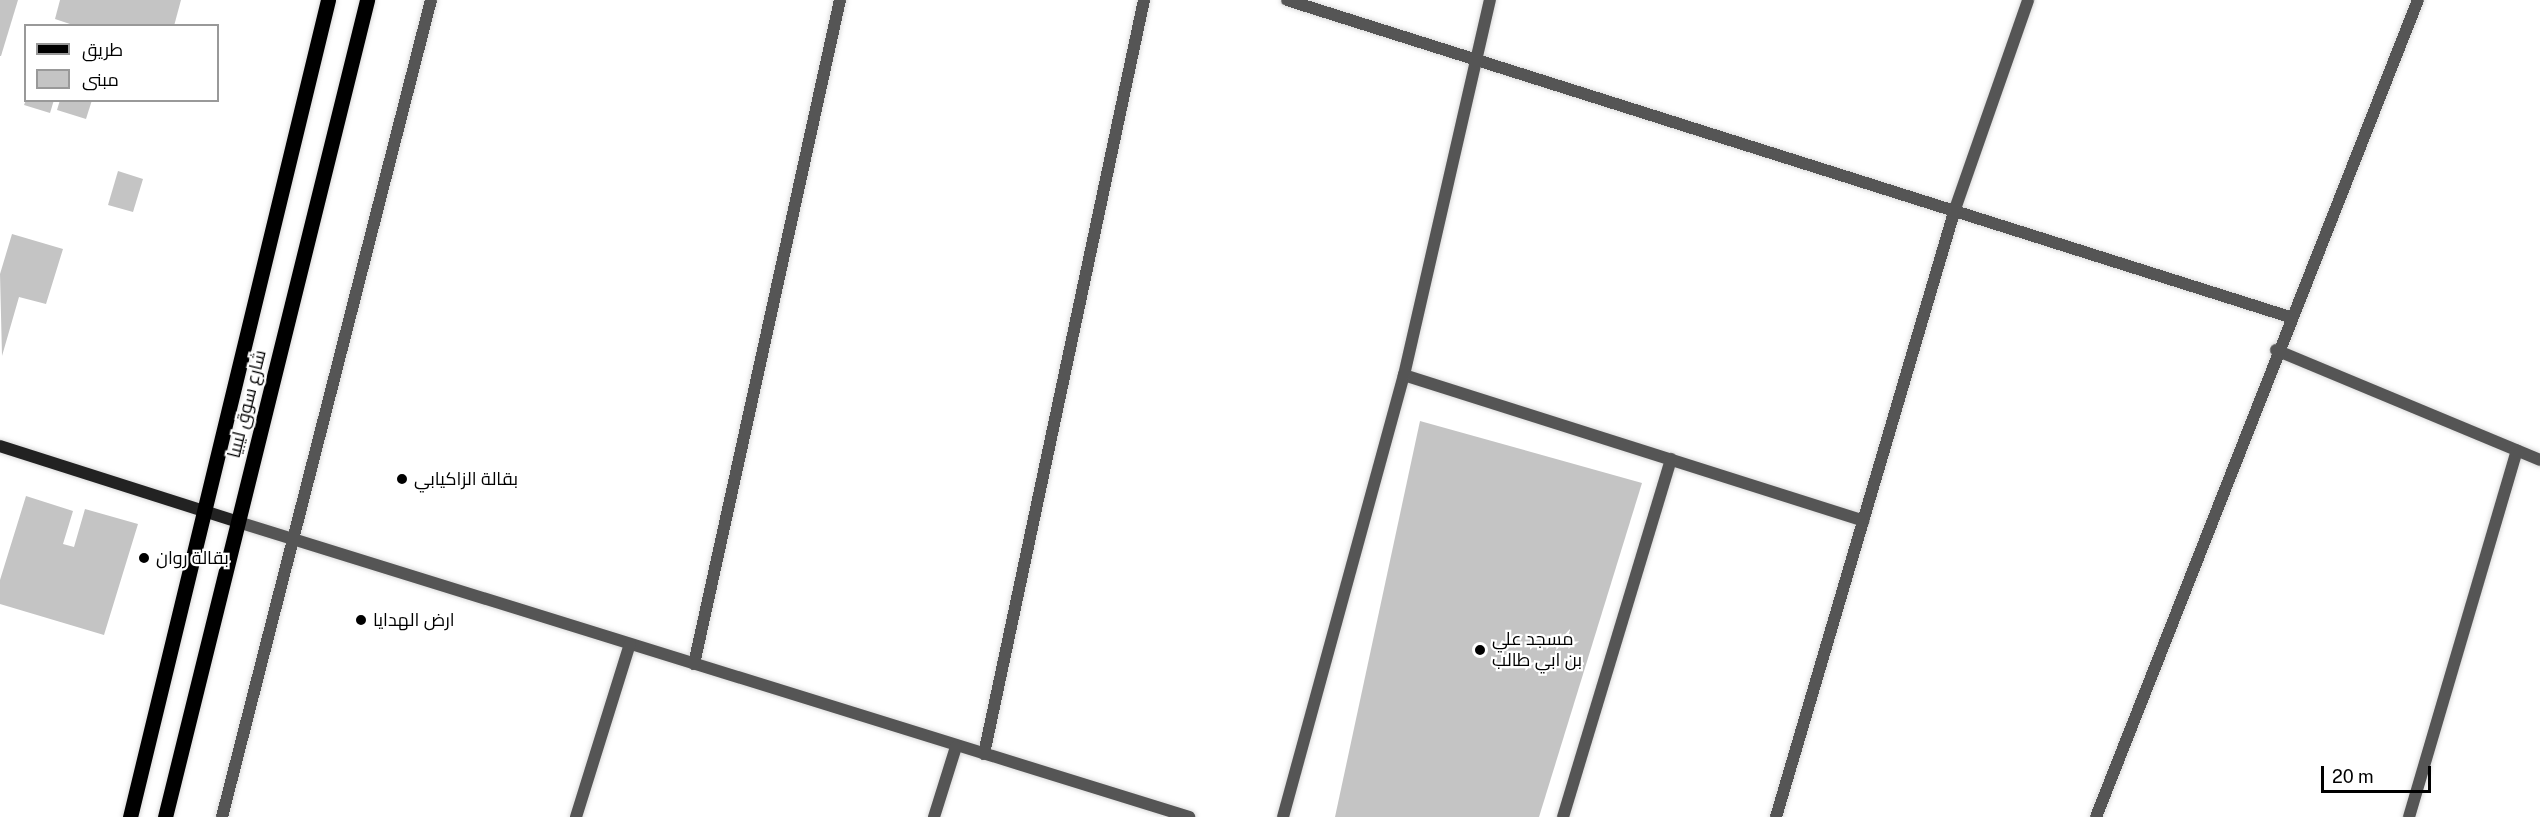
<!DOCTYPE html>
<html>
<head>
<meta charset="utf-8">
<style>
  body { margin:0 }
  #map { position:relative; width:2540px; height:817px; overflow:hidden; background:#fff; font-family:"Public Sans",Cairo,sans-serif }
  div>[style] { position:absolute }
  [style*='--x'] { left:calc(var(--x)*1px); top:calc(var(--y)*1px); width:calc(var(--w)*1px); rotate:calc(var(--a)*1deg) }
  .building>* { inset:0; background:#c4c4c4 }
  .roads { filter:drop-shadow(0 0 2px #dbdbdb) drop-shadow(0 0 2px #dbdbdb) }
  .street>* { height:12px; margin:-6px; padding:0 6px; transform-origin:6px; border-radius:6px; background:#555 }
  .secondary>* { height:12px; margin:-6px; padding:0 6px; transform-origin:6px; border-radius:6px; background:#222 }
  .primary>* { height:15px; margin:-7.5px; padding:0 7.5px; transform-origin:7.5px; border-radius:7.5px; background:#000 }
  .dots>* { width:16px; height:16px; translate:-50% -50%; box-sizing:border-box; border:3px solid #fff; border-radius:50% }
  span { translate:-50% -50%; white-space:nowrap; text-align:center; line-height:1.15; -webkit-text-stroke:4.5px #fff; paint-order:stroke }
  .street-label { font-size:18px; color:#000 }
  .poi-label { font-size:18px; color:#000 }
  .left { translate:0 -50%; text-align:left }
  .legend { position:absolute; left:24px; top:24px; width:195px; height:78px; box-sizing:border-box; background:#fff; border:2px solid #999; margin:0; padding:8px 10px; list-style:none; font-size:18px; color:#000 }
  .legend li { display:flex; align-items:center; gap:12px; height:30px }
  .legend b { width:30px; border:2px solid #999 }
  .scale { position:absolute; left:2321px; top:766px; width:110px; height:27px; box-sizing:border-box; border:3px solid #000; border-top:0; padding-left:8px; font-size:18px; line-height:21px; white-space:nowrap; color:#000; -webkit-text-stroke:4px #fff; paint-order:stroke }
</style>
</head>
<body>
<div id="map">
  <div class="building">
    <i style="clip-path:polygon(0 0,18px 0,1px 56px,0 56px)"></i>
    <i style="clip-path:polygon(60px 0,181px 0,174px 26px,76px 26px,55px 19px)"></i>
    <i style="clip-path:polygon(26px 100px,54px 100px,50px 113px,24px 105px)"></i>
    <i style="clip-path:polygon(60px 100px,92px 100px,86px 119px,57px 110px)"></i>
    <i style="clip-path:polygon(118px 171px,143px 179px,133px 212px,108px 205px)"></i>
    <i style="clip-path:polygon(12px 234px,63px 249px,46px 304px,19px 297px,2px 356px,0 274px)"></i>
    <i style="clip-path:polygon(1420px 421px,1642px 483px,1539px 817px,1335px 817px)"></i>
    <i style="clip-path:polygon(26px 496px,73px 511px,63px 544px,74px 547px,85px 509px,138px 524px,104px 635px,0 604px,0 580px)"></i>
  </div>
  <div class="roads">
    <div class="street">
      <i style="--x:1287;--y:0;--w:1052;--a:17.54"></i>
      <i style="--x:2276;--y:350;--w:286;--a:22.6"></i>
      <i style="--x:1404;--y:375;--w:482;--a:17.6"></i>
      <i style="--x:238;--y:522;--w:996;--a:17.23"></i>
      <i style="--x:694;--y:664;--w:680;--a:-77.6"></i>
      <i style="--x:984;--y:754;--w:771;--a:-78.02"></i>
      <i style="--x:222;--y:817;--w:843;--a:-75.65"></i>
      <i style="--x:576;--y:817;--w:181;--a:-72.7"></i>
      <i style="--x:934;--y:817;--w:73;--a:-72.6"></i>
      <i style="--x:1283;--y:817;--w:458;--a:-74.7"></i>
      <i style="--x:1404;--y:375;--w:385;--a:-77.1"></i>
      <i style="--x:1563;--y:817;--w:374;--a:-73.2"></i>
      <i style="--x:1776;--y:817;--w:634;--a:-73.6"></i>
      <i style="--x:1955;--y:209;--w:221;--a:-70.7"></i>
      <i style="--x:2096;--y:817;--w:878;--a:-68.49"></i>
      <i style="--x:2409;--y:817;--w:382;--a:-73.6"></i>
    </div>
    <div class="secondary">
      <i style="--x:0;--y:446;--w:250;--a:17.7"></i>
    </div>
    <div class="primary">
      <i style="--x:130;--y:817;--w:841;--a:-76.38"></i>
      <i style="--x:165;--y:817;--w:842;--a:-76.11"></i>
    </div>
  </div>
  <div class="dots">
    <i style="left:402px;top:479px;background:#000"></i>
    <i style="left:144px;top:558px;background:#000"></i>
    <i style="left:361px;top:620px;background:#000"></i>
    <i style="left:1480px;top:650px;background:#000"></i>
  </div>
  <div class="street-label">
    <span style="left:247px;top:404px;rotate:-76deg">شارع سوق ليبيا</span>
  </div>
  <div class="poi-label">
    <span class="left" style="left:414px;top:479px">بقالة الزاكيابي</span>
    <span class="left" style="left:156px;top:558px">بقالة روان</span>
    <span class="left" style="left:373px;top:620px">ارض الهدايا</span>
    <span class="left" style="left:1492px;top:650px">مسجد علي<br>بن ابي طالب</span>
  </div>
  <ul class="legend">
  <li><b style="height:8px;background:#000"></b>طريق</li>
  <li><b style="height:16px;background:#c4c4c4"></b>مبنى</li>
  </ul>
  <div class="scale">20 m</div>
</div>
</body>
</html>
